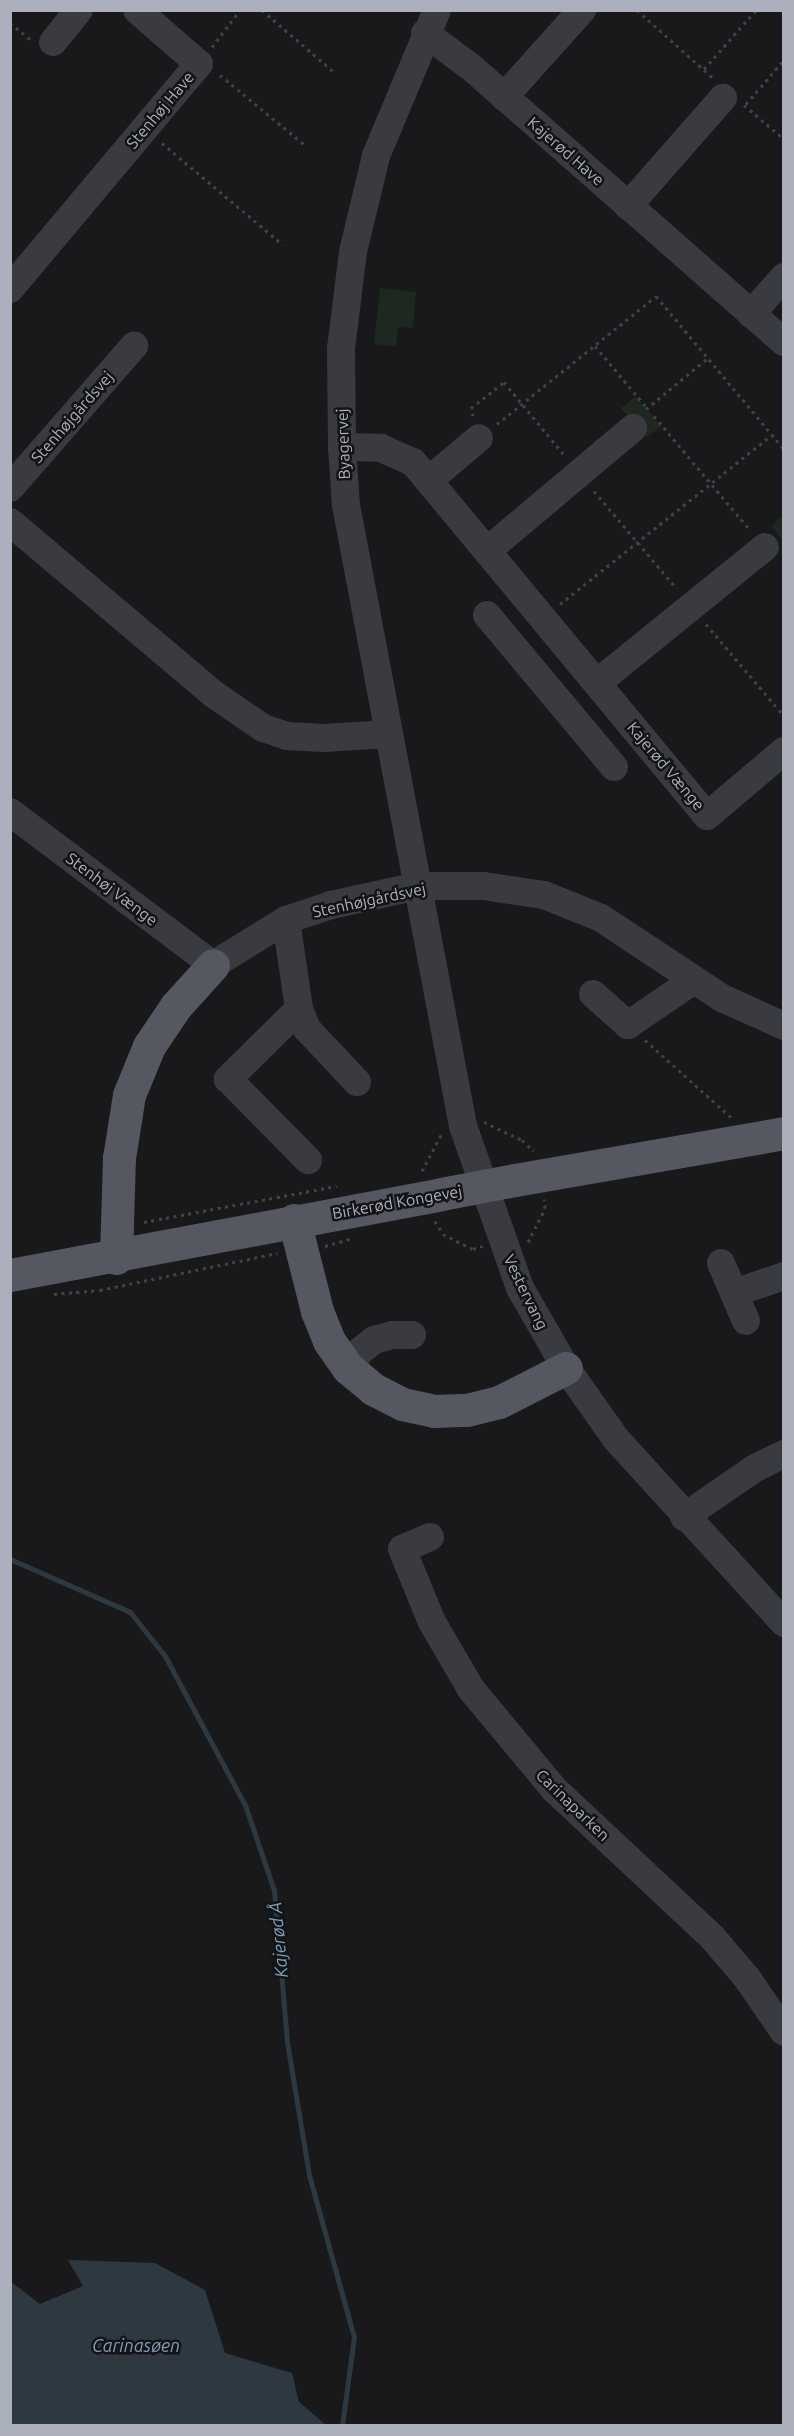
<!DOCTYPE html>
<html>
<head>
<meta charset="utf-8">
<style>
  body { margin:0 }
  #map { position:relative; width:794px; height:2436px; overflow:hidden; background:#19191c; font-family:Ubuntu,sans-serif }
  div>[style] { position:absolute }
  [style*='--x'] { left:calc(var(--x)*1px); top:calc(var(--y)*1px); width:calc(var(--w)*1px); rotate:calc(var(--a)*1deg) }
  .green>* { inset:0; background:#1e2720 }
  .water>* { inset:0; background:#2e3841 }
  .stream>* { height:5px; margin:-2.5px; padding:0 2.5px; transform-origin:2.5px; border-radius:2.5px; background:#2e3841 }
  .path>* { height:3px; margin-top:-1.5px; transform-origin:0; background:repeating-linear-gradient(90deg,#404248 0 3px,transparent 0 7.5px) }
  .minor>* { height:28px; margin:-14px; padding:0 14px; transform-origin:14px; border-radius:14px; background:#3a3b41 }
  .major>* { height:33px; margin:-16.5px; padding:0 16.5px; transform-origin:16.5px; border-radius:16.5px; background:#555860 }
  .major-bridge>* { height:33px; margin:-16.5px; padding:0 16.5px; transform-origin:16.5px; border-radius:16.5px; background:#555860 }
  span { translate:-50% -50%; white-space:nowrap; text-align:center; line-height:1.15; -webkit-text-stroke:5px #141417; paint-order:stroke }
  .street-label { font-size:16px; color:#abb0bc }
  .water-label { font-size:18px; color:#7f9eb9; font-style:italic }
  .frame { position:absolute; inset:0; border:12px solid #abb0bc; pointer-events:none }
</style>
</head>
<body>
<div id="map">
  <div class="green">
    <i style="clip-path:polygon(380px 288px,416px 292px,413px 328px,398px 327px,396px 346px,374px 344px)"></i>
    <i style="clip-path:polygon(636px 396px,661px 426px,646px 438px,621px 408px)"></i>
    <i style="clip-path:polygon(783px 516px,783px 541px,771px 526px)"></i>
  </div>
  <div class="water">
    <i style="clip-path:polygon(68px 2260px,155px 2263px,205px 2290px,225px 2353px,292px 2373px,299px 2402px,326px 2425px,11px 2425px,11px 2282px,40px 2304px,83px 2286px)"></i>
  </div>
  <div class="stream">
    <i style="--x:10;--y:1559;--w:131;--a:23.8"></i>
    <i style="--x:130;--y:1612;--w:56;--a:51.5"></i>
    <i style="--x:165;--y:1656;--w:169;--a:61.8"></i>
    <i style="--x:245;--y:1805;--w:90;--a:71.2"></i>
    <i style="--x:274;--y:1890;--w:153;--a:85.1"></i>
    <i style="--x:287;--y:2042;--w:135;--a:80.6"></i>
    <i style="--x:309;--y:2175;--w:168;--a:74.5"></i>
    <i style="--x:354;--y:2337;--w:90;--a:97.7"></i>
  </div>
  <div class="path">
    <i style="--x:262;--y:10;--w:94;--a:40.7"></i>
    <i style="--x:637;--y:10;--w:101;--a:41.8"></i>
    <i style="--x:782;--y:10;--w:3;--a:45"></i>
    <i style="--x:10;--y:23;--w:26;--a:39"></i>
    <i style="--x:212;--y:47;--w:46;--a:-52.9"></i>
    <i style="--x:704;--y:69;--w:79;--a:-48.6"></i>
    <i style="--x:220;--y:75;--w:112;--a:39.5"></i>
    <i style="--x:746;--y:104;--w:58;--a:-49.2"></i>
    <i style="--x:744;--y:105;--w:52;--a:40.4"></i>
    <i style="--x:162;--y:143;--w:158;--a:40.1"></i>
    <i style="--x:595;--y:346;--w:82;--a:49.9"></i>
    <i style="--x:646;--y:409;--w:82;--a:-39.5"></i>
    <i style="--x:473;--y:416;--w:8;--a:-104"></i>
    <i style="--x:471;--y:408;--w:42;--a:-38.2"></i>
    <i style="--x:504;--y:382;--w:96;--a:50.5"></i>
    <i style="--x:654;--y:416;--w:149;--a:49.9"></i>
    <i style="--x:497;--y:424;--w:204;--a:-38.8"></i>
    <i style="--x:656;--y:296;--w:199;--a:50.1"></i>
    <i style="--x:594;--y:491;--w:128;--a:49.7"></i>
    <i style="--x:560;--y:604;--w:271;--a:-38.6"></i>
    <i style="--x:706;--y:624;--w:121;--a:49.7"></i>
    <i style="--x:645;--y:1040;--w:117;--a:41.9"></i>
    <i style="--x:484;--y:1122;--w:42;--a:25.3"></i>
    <i style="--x:522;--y:1140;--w:16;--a:43"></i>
    <i style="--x:422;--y:1171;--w:41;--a:-62.2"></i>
    <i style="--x:435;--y:1221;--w:15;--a:58"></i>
    <i style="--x:443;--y:1234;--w:34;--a:27"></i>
    <i style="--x:473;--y:1249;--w:10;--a:-17"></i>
    <i style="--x:144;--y:1222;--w:196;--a:-10.6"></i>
    <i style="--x:528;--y:1242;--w:38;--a:-63"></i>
    <i style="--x:545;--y:1208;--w:9;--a:-96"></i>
    <i style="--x:325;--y:1246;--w:29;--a:-16"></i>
    <i style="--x:54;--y:1294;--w:46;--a:-5"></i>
    <i style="--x:100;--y:1290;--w:181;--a:-11.8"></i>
  </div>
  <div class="minor">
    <i style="--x:437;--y:10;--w:158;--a:112.7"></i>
    <i style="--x:376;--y:156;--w:99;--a:103.5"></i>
    <i style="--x:353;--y:252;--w:98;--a:97.1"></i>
    <i style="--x:341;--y:349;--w:98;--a:89.4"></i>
    <i style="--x:342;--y:447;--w:58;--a:86.1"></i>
    <i style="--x:346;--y:505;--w:632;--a:79.33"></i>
    <i style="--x:463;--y:1126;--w:172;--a:70.6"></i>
    <i style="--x:520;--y:1288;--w:92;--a:60.1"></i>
    <i style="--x:566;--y:1368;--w:87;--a:54.8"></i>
    <i style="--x:616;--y:1439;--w:249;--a:47.6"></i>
    <i style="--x:425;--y:33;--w:59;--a:36.7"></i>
    <i style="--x:472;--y:68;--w:415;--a:41.3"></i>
    <i style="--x:53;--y:42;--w:41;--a:-50.9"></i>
    <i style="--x:504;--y:97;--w:117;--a:-48.1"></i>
    <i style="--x:628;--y:206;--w:144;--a:-48.7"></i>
    <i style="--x:10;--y:289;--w:294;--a:-50"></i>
    <i style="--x:199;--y:64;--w:82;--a:-138.9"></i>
    <i style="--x:751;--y:314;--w:50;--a:-48.3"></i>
    <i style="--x:342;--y:447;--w:39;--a:1"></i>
    <i style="--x:381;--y:448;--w:35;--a:24"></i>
    <i style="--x:413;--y:462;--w:460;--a:50.3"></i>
    <i style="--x:707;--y:816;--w:101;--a:-40.2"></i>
    <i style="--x:429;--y:480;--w:65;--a:-40"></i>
    <i style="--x:10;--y:488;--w:189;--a:-48.9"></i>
    <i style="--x:10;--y:522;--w:268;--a:40.2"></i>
    <i style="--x:215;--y:695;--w:58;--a:34.5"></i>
    <i style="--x:263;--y:728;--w:25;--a:18"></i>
    <i style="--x:287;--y:736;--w:37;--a:3"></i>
    <i style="--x:324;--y:738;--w:65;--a:-3.5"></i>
    <i style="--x:487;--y:551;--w:191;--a:-40.1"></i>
    <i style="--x:487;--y:615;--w:198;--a:50.1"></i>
    <i style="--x:597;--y:683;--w:216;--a:-39"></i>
    <i style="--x:10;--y:812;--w:254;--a:37"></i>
    <i style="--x:213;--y:965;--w:86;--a:-31.7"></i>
    <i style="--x:286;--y:920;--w:47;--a:-18.4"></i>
    <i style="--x:331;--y:905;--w:89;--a:-12.3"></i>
    <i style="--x:418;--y:886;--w:65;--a:0"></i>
    <i style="--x:483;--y:886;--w:62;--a:8.4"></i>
    <i style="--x:544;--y:895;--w:61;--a:22"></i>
    <i style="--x:601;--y:918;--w:145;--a:33.5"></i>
    <i style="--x:722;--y:998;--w:68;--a:24.3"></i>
    <i style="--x:286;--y:920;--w:90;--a:81.7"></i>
    <i style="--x:299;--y:1009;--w:22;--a:68"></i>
    <i style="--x:307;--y:1029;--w:73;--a:46.7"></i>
    <i style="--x:593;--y:994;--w:47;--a:41.5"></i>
    <i style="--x:628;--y:1025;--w:80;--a:-34.3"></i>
    <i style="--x:299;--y:1009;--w:100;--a:135.4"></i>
    <i style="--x:228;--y:1079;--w:114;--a:45.4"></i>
    <i style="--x:721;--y:1263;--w:63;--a:66.7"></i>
    <i style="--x:734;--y:1293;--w:53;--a:-18.8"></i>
    <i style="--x:348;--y:1368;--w:19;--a:-55"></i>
    <i style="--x:359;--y:1352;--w:19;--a:-39"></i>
    <i style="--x:374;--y:1340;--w:20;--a:-15"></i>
    <i style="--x:393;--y:1335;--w:19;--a:0"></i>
    <i style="--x:684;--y:1517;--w:86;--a:-34.6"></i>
    <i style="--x:755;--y:1468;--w:32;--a:-26"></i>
    <i style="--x:430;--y:1537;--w:30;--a:157"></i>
    <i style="--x:402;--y:1549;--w:79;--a:67.7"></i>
    <i style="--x:432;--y:1622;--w:78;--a:59.8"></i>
    <i style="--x:471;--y:1689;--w:131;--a:50.3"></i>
    <i style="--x:555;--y:1790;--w:215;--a:43.1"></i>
    <i style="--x:712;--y:1937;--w:54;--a:49.5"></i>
    <i style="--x:747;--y:1978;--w:65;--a:55.6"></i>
  </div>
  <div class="major">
    <i style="--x:515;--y:1180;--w:273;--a:-9.9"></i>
    <i style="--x:294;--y:1220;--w:94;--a:75.8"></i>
    <i style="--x:317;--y:1311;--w:32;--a:68"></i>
    <i style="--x:329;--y:1341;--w:33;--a:55"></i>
    <i style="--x:348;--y:1368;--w:33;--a:40"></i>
    <i style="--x:373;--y:1389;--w:33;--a:27"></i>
    <i style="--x:402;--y:1404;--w:33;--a:12"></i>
    <i style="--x:434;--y:1411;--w:33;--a:-2"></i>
    <i style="--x:467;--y:1410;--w:33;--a:-14"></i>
    <i style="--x:499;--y:1402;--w:75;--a:-26.9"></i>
    <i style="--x:116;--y:1258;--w:100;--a:-88.3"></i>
    <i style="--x:119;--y:1158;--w:64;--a:-81"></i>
    <i style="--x:129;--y:1095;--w:53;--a:-67.8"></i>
    <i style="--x:149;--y:1046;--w:48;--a:-56"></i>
    <i style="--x:176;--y:1006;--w:55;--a:-47.9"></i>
    <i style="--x:10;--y:1275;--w:439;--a:-10.6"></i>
  </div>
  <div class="major-bridge">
    <i style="--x:441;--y:1194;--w:75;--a:-10.7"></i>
  </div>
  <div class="street-label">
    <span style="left:160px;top:110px;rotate:-50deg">Stenhøj Have</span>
    <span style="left:566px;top:151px;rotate:41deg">Kajerød Have</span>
    <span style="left:72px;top:417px;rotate:-49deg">Stenhøjgårdsvej</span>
    <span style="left:343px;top:444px;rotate:-92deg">Byagervej</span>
    <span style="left:666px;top:766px;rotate:50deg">Kajerød Vænge</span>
    <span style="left:112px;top:889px;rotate:37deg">Stenhøj Vænge</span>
    <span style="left:369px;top:900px;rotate:-12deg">Stenhøjgårdsvej</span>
    <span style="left:397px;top:1202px;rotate:-10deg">Birkerød Kongevej</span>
    <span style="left:526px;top:1292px;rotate:64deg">Vestervang</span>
    <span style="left:573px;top:1805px;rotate:44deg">Carinaparken</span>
  </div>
  <div class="water-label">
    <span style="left:278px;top:1940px;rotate:-95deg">Kajerød Å</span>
    <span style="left:136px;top:2345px">Carinasøen</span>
  </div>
  <div class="frame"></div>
</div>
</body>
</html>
